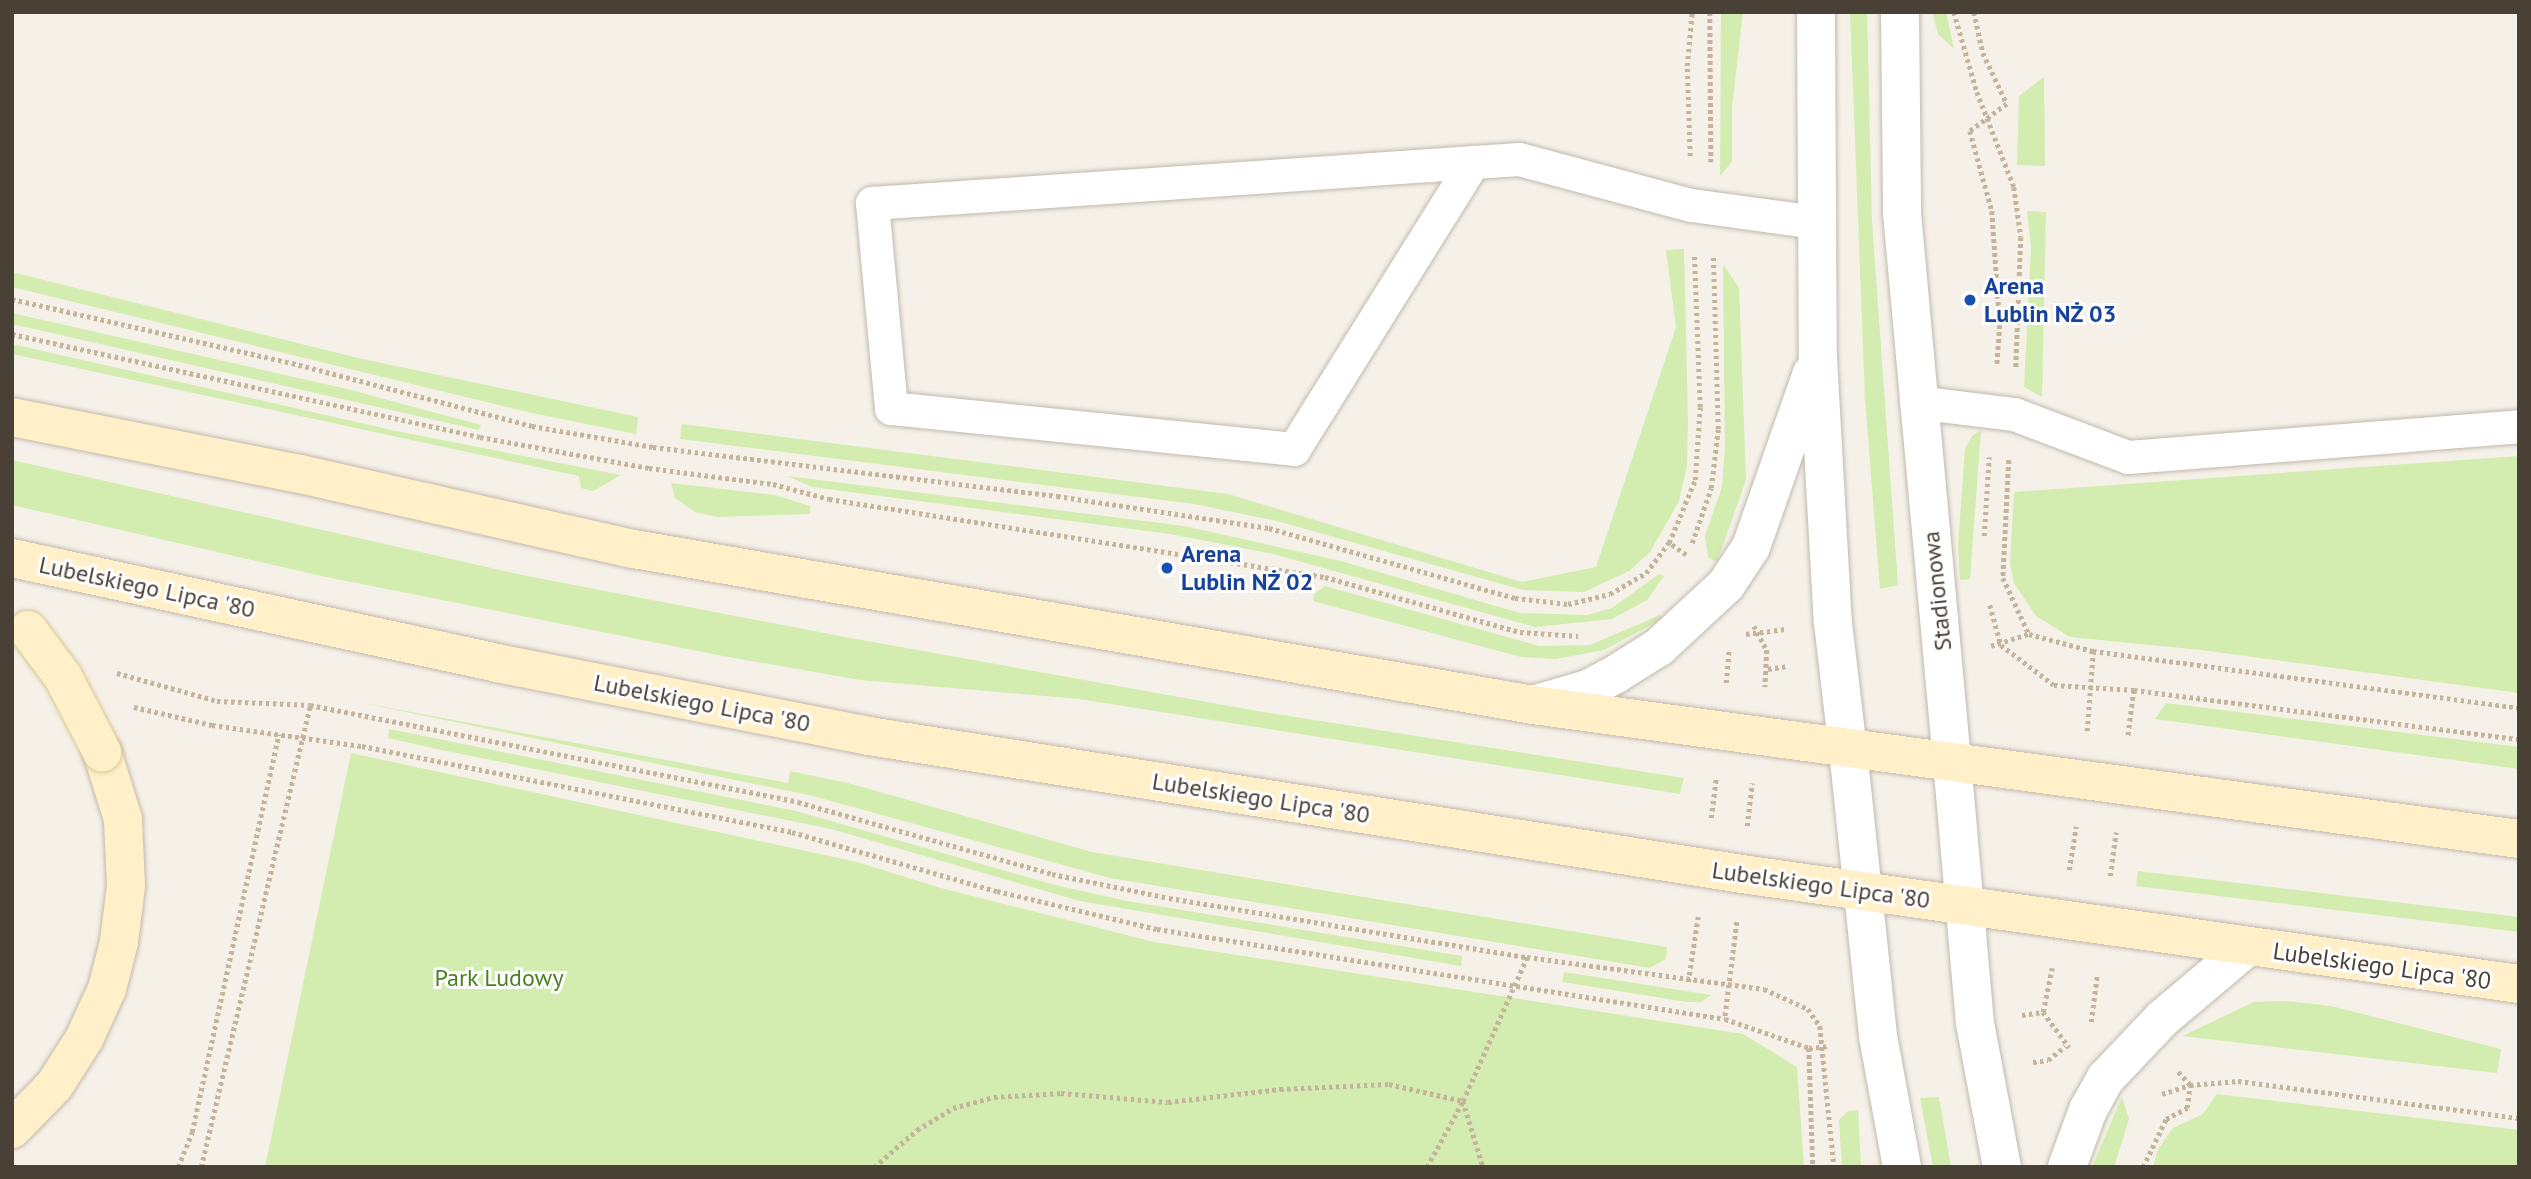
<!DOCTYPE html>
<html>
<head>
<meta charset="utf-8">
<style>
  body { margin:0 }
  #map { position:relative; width:2531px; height:1179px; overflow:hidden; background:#f5f1e9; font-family:"PT Sans",sans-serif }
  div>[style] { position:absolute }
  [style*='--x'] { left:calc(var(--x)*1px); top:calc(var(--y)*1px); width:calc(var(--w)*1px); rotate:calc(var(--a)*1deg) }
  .green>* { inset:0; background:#d3ecaf }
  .path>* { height:4.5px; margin-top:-2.25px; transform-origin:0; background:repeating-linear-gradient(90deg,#c4b49b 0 3.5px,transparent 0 7px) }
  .roads { filter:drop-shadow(0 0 2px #c2b9ab) drop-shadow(0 0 2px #c2b9ab) }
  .service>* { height:33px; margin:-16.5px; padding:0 16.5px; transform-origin:16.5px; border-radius:16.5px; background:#fff }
  .minor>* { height:38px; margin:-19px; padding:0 19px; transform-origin:19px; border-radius:19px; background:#fff }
  .tertiary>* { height:38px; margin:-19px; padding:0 19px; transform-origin:19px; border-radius:19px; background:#fff }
  .secondary>* { height:38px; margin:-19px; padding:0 19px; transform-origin:19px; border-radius:19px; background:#fff0c9 }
  .bridges { filter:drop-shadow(0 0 2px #dbc698) drop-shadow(0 0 2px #dbc698) }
  .secondary-bridge>* { height:38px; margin:-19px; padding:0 19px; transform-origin:19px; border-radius:19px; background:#fff0c9 }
  .dots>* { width:19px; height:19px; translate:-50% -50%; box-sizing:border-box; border:4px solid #fff; border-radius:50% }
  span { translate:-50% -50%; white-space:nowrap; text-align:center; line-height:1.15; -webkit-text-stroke:6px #fff; paint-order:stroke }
  .transit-label { font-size:24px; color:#164399; font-weight:700 }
  .left { translate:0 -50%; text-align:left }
  .street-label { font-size:24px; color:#4a4136 }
  .park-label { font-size:24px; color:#4b8025 }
  .frame { position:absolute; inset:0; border:14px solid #4a4136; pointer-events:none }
</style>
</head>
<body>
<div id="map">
  <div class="green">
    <i style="clip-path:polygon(1721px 12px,1743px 12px,1732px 108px,1732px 162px,1720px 176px)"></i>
    <i style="clip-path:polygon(1850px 12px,1867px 12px,1872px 221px,1898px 585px,1880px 589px,1865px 399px)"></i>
    <i style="clip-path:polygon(1932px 12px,1946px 12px,1954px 49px,1938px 34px)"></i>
    <i style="clip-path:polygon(2044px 77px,2045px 166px,2017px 165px,2019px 96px)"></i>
    <i style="clip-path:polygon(2027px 211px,2046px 212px,2042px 397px,2024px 387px,2031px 248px)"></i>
    <i style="clip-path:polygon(1684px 249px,1688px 421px,1687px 465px,1679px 501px,1650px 552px,1629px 571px,1584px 592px,1523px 590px,1277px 521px,1194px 504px,680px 439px,682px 424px,1228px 494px,1522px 582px,1596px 567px,1676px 327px,1666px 250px)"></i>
    <i style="clip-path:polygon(1723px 264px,1739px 288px,1746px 480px,1717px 562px,1708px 557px,1705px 536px,1722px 487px,1725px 446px)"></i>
    <i style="clip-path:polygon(12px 272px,358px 358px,638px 417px,636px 434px,532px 413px,12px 287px)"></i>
    <i style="clip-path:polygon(12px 313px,347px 389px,481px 425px,479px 430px,12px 324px)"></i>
    <i style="clip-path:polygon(12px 344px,396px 431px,621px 475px,593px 491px,581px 488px,579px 476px,49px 362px,12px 354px)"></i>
    <i style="clip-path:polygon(1981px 430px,1970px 579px,1960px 580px,1958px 545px,1965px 449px,1972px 436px)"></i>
    <i style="clip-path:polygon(2519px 456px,2519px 693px,2201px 650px,2070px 637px,2036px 616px,2014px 583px,2010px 564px,2014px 492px)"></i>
    <i style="clip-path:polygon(12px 460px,522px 575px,845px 637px,1257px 711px,1684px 778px,1680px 794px,1079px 699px,860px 680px,723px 656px,321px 576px,12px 505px)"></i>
    <i style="clip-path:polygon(787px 476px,1184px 526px,1341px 561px,1520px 613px,1587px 615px,1612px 608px,1659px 574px,1664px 576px,1647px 600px,1612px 619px,1535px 627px,1273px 554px,1170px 534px,812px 487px)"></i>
    <i style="clip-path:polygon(671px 483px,775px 495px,810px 506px,810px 514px,717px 517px,695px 512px,675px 498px)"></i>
    <i style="clip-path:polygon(1325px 586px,1539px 646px,1590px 645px,1660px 615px,1662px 619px,1604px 650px,1556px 659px,1521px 657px,1313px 601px,1315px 593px)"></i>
    <i style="clip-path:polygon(353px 701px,788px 783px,790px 771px,848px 783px,1092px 852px,1667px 947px,1666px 959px,1650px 968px,1110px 878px,813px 796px)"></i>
    <i style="clip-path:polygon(2166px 703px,2519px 747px,2519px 769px,2155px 719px)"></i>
    <i style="clip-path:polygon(389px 729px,796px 811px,1055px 885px,1127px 901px,1462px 956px,1461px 966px,1080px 901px,831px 829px,432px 748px,388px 738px)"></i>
    <i style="clip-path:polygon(351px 753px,857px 862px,941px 888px,1154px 942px,1743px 1034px,1797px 1067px,1804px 1167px,265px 1167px)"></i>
    <i style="clip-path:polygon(2138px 871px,2519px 917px,2519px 932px,2136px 886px)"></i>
    <i style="clip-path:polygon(1564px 972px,1711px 995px,1701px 1002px,1687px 1002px,1562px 982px)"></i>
    <i style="clip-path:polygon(2285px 1001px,2331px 1006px,2501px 1049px,2497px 1073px,2182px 1036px,2254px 1002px)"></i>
    <i style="clip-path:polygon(2217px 1094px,2519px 1130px,2519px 1167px,2153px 1167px,2158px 1149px,2173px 1128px,2203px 1114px)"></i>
    <i style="clip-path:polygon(1939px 1097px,1951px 1167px,1933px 1167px,1920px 1098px)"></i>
    <i style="clip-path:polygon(2122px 1097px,2129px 1119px,2114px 1167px,2092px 1167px)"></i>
    <i style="clip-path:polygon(1858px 1110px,1861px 1167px,1842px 1167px,1839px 1120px,1848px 1111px)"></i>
  </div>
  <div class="path">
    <i style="--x:1710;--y:12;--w:150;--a:89.6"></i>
    <i style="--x:1954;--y:12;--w:83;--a:74"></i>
    <i style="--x:1977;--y:92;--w:102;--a:68.7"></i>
    <i style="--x:2014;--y:187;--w:50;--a:82"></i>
    <i style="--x:2021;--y:237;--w:131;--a:92.2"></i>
    <i style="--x:1974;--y:12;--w:42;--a:77.6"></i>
    <i style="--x:1983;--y:53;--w:56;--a:64.8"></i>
    <i style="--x:2007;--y:104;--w:46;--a:143.9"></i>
    <i style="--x:1970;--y:131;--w:83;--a:74.6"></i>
    <i style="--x:1992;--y:211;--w:114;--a:86"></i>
    <i style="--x:2000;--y:325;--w:40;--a:94.3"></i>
    <i style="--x:1690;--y:156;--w:90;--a:-91.9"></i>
    <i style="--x:1687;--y:66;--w:54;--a:-84.7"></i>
    <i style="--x:12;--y:299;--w:287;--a:12.9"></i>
    <i style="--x:292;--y:363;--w:248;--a:14.7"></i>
    <i style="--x:532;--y:426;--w:123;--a:9.8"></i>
    <i style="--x:653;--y:447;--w:407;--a:6.9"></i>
    <i style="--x:1057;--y:496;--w:214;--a:8.6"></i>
    <i style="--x:1269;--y:528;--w:256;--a:15.9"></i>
    <i style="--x:1515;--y:598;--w:53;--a:6.5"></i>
    <i style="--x:1568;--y:604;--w:43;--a:-13.4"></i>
    <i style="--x:1610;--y:594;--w:42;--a:-30.3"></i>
    <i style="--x:1646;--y:573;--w:38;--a:-53"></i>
    <i style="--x:12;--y:334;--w:479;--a:12.4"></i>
    <i style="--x:480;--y:437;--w:172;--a:10.4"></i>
    <i style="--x:649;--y:468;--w:125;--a:7.4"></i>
    <i style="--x:773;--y:484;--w:58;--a:15"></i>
    <i style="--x:829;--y:499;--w:502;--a:8.94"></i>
    <i style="--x:1325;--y:577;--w:203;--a:15.8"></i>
    <i style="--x:1520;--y:632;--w:58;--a:3.9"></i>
    <i style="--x:2009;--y:460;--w:118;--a:92.9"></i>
    <i style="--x:2003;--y:578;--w:62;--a:65.1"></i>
    <i style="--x:1984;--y:536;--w:79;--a:-86.4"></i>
    <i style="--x:1692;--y:543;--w:58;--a:-70.9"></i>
    <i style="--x:1711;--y:488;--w:59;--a:-83.2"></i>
    <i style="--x:1718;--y:429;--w:175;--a:-91.6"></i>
    <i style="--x:1686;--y:555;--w:21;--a:-145"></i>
    <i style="--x:1669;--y:543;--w:68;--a:-67.6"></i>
    <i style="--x:1695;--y:480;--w:73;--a:-86.1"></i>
    <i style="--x:1700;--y:407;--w:154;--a:-92.2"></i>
    <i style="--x:1990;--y:605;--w:41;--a:74.6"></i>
    <i style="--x:2001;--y:645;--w:66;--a:37"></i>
    <i style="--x:2054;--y:685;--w:80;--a:3.6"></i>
    <i style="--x:2134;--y:690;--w:47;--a:97.3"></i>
    <i style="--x:1754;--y:626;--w:27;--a:62"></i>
    <i style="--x:1767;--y:650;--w:37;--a:93"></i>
    <i style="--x:1746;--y:634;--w:40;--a:-7.1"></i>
    <i style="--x:1991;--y:646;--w:40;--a:-18"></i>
    <i style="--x:2029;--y:634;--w:66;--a:14.9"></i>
    <i style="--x:2093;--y:651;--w:430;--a:7.6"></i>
    <i style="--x:1768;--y:669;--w:20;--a:-9"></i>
    <i style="--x:117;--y:673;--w:104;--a:15.6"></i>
    <i style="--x:217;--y:701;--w:93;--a:2.5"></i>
    <i style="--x:310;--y:705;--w:498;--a:11.2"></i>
    <i style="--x:798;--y:802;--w:264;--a:15.8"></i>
    <i style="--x:1052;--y:874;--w:119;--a:11.6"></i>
    <i style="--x:1169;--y:898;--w:363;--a:9.4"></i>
    <i style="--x:1527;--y:957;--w:239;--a:7.7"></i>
    <i style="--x:1764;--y:989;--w:48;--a:24.4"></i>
    <i style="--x:1808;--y:1009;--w:21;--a:55"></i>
    <i style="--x:1820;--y:1026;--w:142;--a:84.3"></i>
    <i style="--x:1726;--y:683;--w:34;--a:-85"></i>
    <i style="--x:2134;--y:690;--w:388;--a:7.3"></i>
    <i style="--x:134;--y:707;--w:80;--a:13"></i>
    <i style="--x:212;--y:725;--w:151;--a:8"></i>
    <i style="--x:362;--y:746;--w:439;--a:11.3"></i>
    <i style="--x:792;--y:832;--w:213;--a:16.1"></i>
    <i style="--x:997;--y:891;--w:164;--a:13.4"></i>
    <i style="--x:1157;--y:929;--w:575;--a:9"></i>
    <i style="--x:2087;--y:731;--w:80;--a:-85.7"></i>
    <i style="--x:1711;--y:818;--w:40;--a:-82.9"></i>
    <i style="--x:1747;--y:826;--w:43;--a:-83.4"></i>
    <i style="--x:2069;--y:870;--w:44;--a:-80.8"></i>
    <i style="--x:2110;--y:876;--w:44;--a:-82.2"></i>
    <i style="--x:1737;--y:922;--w:98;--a:97.1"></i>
    <i style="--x:1725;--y:1019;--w:89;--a:19"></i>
    <i style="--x:1809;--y:1048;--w:18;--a:-6"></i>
    <i style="--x:1688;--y:982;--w:66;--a:-81.3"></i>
    <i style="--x:2043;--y:1012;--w:45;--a:-78.4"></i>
    <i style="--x:2022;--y:1015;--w:21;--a:-8"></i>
    <i style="--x:2043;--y:1012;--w:44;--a:53.4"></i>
    <i style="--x:2091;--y:1022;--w:47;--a:-82.7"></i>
    <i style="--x:1809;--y:1048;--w:119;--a:88.1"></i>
    <i style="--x:2033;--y:1062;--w:15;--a:-8"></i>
    <i style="--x:2048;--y:1060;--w:22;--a:-39"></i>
    <i style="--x:2162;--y:1094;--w:29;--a:-18"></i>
    <i style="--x:2190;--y:1085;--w:48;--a:-4.8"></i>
    <i style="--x:2238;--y:1081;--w:283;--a:7.5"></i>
    <i style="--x:178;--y:1167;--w:38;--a:-68"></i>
    <i style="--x:192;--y:1132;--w:407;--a:-77.7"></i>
    <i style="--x:201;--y:1167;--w:475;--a:-76.7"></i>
    <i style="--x:874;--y:1167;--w:57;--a:-40.7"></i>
    <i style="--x:917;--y:1130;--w:42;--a:-31.4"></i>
    <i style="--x:953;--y:1108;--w:42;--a:-15"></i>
    <i style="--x:994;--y:1097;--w:67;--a:-3.4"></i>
    <i style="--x:1061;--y:1093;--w:107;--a:4.8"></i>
    <i style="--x:1168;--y:1102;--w:113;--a:-6.6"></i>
    <i style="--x:1280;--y:1089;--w:109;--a:-2.6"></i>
    <i style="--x:1389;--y:1084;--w:76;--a:12.9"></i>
    <i style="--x:1463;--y:1101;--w:69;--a:73.1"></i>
    <i style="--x:1427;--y:1167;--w:75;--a:-61.4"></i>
    <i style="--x:1463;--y:1101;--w:158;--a:-66"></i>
    <i style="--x:2143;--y:1167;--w:53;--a:-64.4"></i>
    <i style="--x:2166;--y:1119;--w:24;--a:-28"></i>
    <i style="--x:2187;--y:1108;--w:23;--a:-83"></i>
    <i style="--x:2190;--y:1085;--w:18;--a:-133"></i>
  </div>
  <div class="roads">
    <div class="service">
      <i style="--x:1473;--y:162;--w:338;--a:122"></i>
      <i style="--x:1294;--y:449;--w:405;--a:-174.2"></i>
      <i style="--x:891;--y:408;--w:206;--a:-95.3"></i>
      <i style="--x:872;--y:203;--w:648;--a:-3.89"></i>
      <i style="--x:1519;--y:159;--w:178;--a:15"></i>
      <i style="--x:1691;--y:205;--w:125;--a:7.8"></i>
      <i style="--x:1916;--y:402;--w:99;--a:7"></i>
      <i style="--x:2014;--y:414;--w:122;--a:20.7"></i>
      <i style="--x:2128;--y:457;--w:392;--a:-4.5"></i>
    </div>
    <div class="minor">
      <i style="--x:1816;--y:12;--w:346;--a:89.7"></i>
      <i style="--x:1818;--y:358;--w:265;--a:86.8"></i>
      <i style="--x:1833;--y:623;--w:128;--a:83.3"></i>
      <i style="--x:1900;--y:12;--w:201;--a:89.4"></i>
      <i style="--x:1902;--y:213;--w:550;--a:84.79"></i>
      <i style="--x:1533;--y:705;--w:57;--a:-16.2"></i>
      <i style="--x:1588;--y:689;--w:32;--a:-28"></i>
      <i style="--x:1616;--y:674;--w:51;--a:-32.1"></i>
      <i style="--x:1659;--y:647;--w:91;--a:-42.8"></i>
      <i style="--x:1726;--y:585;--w:45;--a:-56.7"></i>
      <i style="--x:1751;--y:547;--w:184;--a:-70.7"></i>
    </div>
    <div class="tertiary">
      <i style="--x:1848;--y:750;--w:288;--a:84"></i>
      <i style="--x:1878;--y:1036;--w:133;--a:79.6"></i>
      <i style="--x:1952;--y:761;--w:263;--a:85"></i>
      <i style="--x:1975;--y:1023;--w:147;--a:79.4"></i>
      <i style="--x:2067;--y:1167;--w:61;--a:-69.8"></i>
      <i style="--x:2088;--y:1110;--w:37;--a:-61"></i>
      <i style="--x:2106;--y:1078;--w:83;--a:-46.5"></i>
      <i style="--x:2163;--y:1018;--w:109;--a:-40.1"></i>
    </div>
    <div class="secondary">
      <i style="--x:12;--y:417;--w:294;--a:11.2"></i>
      <i style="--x:300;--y:474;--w:342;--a:12.7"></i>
      <i style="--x:634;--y:549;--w:912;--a:9.84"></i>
      <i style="--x:1533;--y:705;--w:995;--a:7.74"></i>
      <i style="--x:12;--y:558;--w:496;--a:12.2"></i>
      <i style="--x:497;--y:663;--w:379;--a:11.1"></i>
      <i style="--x:869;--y:736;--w:884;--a:8.98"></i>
      <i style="--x:1742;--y:874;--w:785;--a:8.06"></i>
      <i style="--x:12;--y:1129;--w:60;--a:-45.7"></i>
      <i style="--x:54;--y:1086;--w:56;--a:-57.4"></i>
      <i style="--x:84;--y:1039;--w:55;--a:-65.3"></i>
      <i style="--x:107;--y:989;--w:49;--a:-75.7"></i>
      <i style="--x:119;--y:942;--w:56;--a:-82.9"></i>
      <i style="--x:126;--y:886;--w:67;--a:-92.6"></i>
      <i style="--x:123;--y:819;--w:70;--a:-107.4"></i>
    </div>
  </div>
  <div class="bridges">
    <div class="secondary-bridge">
      <i style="--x:28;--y:630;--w:59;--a:53.3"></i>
      <i style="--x:63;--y:677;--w:85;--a:62.5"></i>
    </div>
  </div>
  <div class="dots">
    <i style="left:1970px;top:300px;background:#1a4fb4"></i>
    <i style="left:1167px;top:568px;background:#1a4fb4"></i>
  </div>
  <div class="transit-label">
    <span class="left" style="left:1984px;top:300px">Arena<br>Lublin NŻ 03</span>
    <span class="left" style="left:1181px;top:568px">Arena<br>Lublin NŻ 02</span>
  </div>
  <div class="street-label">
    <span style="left:147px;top:587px;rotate:12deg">Lubelskiego Lipca '80</span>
    <span style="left:1937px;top:591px;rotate:-96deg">Stadionowa</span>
    <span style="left:702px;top:703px;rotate:11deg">Lubelskiego Lipca '80</span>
    <span style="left:1261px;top:798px;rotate:9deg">Lubelskiego Lipca '80</span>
    <span style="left:1821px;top:885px;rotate:8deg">Lubelskiego Lipca '80</span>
    <span style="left:2382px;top:966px;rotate:8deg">Lubelskiego Lipca '80</span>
  </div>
  <div class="park-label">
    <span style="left:499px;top:978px">Park Ludowy</span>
  </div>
  <div class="frame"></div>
</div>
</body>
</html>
